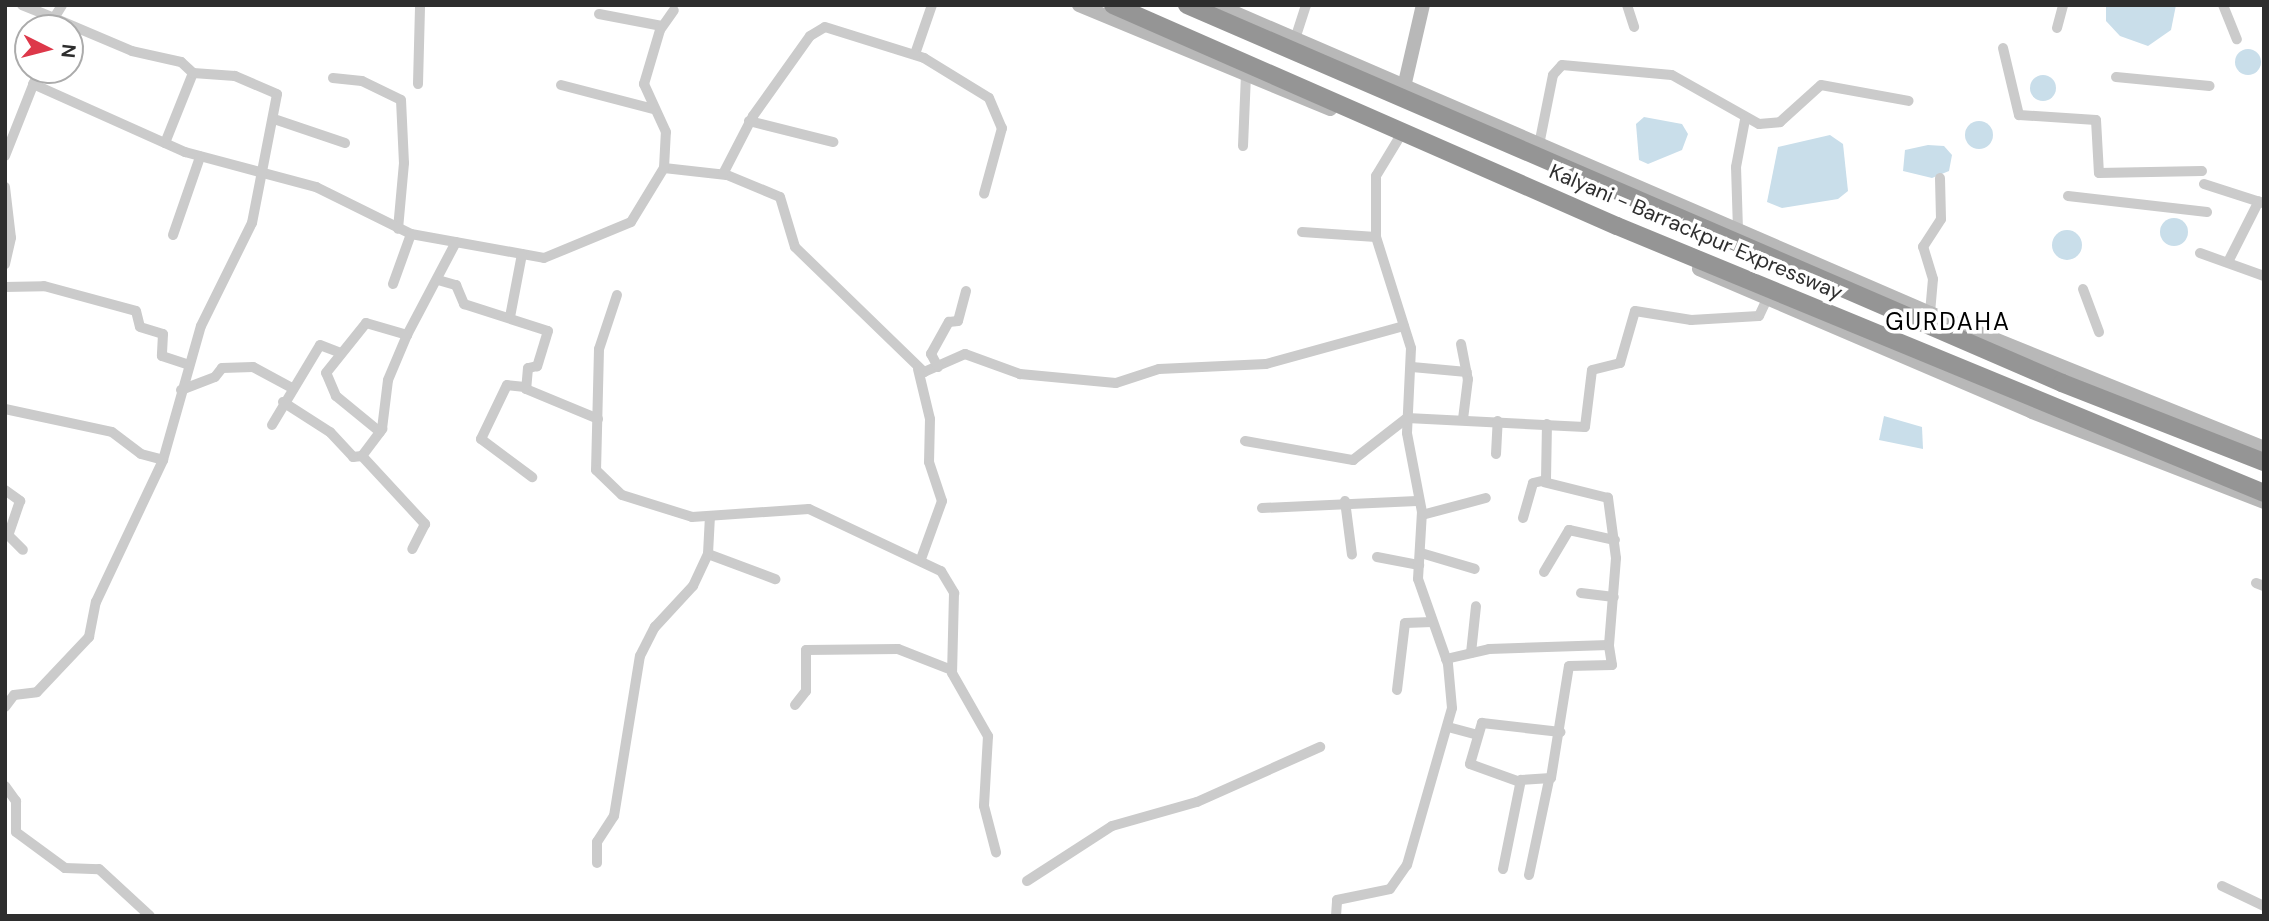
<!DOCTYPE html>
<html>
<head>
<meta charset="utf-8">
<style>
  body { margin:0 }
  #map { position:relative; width:2269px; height:921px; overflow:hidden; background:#fff; font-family:"DM Sans",sans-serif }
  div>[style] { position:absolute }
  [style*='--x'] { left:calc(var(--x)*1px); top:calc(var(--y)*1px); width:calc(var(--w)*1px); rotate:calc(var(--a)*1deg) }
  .water>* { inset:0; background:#c9deea }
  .round { border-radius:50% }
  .street>* { height:10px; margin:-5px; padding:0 5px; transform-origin:5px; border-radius:5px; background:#cbcbcb }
  .secondary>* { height:14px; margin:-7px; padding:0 7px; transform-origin:7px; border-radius:7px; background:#b8b8b8 }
  .highway>* { height:18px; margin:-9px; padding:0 9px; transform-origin:9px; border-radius:9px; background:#959595 }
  span { translate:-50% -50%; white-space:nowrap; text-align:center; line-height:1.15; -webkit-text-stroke:7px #fff; paint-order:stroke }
  .street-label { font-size:21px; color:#2e2e2e }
  .quarter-label { font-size:24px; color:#000; letter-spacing:2px }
  .frame { position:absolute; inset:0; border:7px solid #2e2e2e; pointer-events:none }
  .north { position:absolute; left:14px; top:14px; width:70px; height:70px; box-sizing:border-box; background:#fff; border:2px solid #ababab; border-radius:50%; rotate:96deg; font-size:19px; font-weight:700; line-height:28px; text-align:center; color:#2e2e2e }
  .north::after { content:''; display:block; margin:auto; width:24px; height:32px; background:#dd384a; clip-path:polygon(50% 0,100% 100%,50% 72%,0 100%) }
</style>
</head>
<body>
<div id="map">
  <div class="water">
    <i style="clip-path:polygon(2106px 5px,2176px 5px,2171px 30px,2148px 46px,2120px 36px,2106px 21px)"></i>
    <i class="round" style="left:2235px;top:49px;width:26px;height:26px"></i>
    <i class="round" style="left:2030px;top:75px;width:26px;height:26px"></i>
    <i style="clip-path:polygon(1644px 117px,1682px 124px,1688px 134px,1682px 150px,1648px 164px,1639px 160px,1636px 124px)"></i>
    <i class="round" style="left:1965px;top:121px;width:28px;height:28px"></i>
    <i style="clip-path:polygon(1830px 135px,1843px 144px,1848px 191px,1838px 199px,1782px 208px,1767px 202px,1778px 147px)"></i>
    <i style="clip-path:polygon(1928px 145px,1944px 146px,1952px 155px,1949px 171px,1932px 178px,1903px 171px,1905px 150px)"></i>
    <i class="round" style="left:2160px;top:218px;width:28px;height:28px"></i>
    <i class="round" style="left:2052px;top:230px;width:30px;height:30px"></i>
    <i style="clip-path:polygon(1884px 416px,1922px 427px,1923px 449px,1879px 440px)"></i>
  </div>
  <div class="street">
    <i style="--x:22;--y:5;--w:35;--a:22"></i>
    <i style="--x:54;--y:18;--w:15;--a:-58"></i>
    <i style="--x:1627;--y:5;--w:23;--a:72"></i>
    <i style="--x:2223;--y:5;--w:37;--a:68"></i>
    <i style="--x:599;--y:14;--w:64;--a:10.8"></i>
    <i style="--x:2057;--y:28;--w:24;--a:-75"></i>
    <i style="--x:1295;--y:39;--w:36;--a:-72"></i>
    <i style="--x:2003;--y:48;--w:69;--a:76.6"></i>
    <i style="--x:2019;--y:115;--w:77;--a:3.7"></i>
    <i style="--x:2096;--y:120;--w:53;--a:86.8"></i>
    <i style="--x:2099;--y:173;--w:103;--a:-1.1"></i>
    <i style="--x:915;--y:54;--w:52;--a:-70.9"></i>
    <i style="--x:2116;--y:77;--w:94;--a:5.5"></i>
    <i style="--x:333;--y:78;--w:29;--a:6"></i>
    <i style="--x:362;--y:81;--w:43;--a:26"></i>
    <i style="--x:401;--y:100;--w:63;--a:87.3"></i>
    <i style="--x:404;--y:163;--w:66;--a:95.2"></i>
    <i style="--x:33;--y:84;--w:167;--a:24.1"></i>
    <i style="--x:185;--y:152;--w:136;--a:15"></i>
    <i style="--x:316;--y:187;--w:106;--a:26.3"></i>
    <i style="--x:411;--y:234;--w:135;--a:10.2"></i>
    <i style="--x:544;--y:258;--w:94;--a:-22.5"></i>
    <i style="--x:631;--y:222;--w:63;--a:-58.6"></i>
    <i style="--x:664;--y:168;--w:63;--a:6.3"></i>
    <i style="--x:727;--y:175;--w:57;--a:22.5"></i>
    <i style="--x:780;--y:197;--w:52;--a:73.3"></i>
    <i style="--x:795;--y:247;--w:180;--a:44.1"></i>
    <i style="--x:924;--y:372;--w:45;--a:-23.7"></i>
    <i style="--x:965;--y:354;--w:59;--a:20"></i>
    <i style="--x:1020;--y:374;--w:96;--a:5.4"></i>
    <i style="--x:1116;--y:383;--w:45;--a:-18"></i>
    <i style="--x:1159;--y:369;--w:107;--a:-2.7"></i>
    <i style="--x:1266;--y:364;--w:143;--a:-15.4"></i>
    <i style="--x:418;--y:84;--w:79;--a:-88.5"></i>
    <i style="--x:561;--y:85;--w:96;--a:14.5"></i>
    <i style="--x:274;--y:119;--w:75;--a:18.7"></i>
    <i style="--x:749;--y:121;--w:87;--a:14"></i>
    <i style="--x:165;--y:143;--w:75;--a:-68.2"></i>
    <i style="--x:1539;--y:145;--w:71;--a:-78.7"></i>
    <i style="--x:1553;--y:75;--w:13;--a:-48"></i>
    <i style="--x:1562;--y:65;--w:110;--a:5.2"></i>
    <i style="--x:1672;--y:75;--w:100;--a:29.4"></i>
    <i style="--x:1759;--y:124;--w:21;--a:-5"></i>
    <i style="--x:1780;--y:122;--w:55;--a:-42.1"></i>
    <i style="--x:1821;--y:85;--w:89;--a:10.3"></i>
    <i style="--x:1243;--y:146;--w:72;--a:-87.6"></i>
    <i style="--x:5;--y:156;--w:92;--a:-68.4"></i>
    <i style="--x:664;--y:168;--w:36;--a:-87"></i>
    <i style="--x:666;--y:132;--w:53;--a:-114.6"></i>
    <i style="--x:644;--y:84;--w:56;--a:-73.5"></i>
    <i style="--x:660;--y:30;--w:24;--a:-55"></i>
    <i style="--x:723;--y:174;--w:65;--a:-62.7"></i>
    <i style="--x:753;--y:116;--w:98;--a:-54.5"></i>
    <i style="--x:810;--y:36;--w:17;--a:-31"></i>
    <i style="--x:825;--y:27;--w:104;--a:17.4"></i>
    <i style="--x:924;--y:58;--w:76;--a:31.6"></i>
    <i style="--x:989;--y:98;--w:33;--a:67"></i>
    <i style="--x:1002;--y:128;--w:68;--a:105.3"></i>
    <i style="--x:2204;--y:184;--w:62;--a:17.9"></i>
    <i style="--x:5;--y:187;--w:51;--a:83.3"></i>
    <i style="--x:11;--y:238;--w:27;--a:103"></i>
    <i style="--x:2068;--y:196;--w:140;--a:6.6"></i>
    <i style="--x:1738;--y:230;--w:63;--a:-91.8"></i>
    <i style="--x:1736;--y:167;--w:48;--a:-79.2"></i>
    <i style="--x:1302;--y:232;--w:74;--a:3.9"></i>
    <i style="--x:173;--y:235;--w:83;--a:-70.9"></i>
    <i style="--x:2200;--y:253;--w:68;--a:19.8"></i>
    <i style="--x:2228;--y:262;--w:68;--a:-63.1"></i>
    <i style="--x:438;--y:280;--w:19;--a:16"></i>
    <i style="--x:456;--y:285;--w:21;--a:67"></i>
    <i style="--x:464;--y:304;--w:88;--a:17.8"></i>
    <i style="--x:548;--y:331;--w:37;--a:107"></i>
    <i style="--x:537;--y:366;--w:9;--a:167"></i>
    <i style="--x:528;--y:368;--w:21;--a:95"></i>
    <i style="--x:526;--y:389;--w:78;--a:22.6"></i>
    <i style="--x:393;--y:284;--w:53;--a:-70.2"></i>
    <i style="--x:5;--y:287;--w:39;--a:-1"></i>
    <i style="--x:44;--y:286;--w:95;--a:15.2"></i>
    <i style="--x:136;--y:311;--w:16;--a:76"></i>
    <i style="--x:140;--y:327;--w:24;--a:17"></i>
    <i style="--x:163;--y:334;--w:22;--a:93"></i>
    <i style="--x:162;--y:356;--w:28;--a:18"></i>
    <i style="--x:2083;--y:289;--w:46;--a:69.6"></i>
    <i style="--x:617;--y:295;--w:57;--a:108.4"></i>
    <i style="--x:599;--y:349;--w:121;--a:91.4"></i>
    <i style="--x:596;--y:470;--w:36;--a:44"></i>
    <i style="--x:622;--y:495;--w:73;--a:17.4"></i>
    <i style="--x:692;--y:517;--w:117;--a:-3.9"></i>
    <i style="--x:809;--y:509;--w:146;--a:25.2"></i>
    <i style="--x:941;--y:571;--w:26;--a:59"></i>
    <i style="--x:954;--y:593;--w:80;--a:91.4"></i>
    <i style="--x:952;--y:673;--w:73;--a:60.3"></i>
    <i style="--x:988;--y:736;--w:70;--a:93.3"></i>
    <i style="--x:984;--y:806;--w:48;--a:75.4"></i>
    <i style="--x:1930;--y:313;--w:34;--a:-85"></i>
    <i style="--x:1933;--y:279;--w:34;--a:-107"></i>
    <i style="--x:1923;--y:247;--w:33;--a:-57"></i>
    <i style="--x:1941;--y:219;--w:41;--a:-91.4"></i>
    <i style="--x:510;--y:317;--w:64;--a:-79.2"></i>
    <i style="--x:1461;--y:344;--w:36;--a:79"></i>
    <i style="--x:1468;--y:379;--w:40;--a:97.1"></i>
    <i style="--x:938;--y:367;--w:15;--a:-118"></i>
    <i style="--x:931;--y:354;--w:37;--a:-61"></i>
    <i style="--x:949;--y:322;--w:9;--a:-6"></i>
    <i style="--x:958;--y:321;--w:31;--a:-75"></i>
    <i style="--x:1412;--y:367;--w:55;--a:5.2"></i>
    <i style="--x:918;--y:369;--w:51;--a:76.5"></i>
    <i style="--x:930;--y:419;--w:43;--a:91.3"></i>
    <i style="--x:929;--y:462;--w:41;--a:71.6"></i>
    <i style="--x:942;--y:501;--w:62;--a:109.9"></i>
    <i style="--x:525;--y:387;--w:18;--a:-174"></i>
    <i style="--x:507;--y:385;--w:60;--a:115.7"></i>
    <i style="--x:481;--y:439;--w:64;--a:36.7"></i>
    <i style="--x:181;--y:390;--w:36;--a:-21"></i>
    <i style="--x:215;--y:377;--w:11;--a:-52"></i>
    <i style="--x:222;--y:368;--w:31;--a:-2"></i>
    <i style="--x:253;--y:367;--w:42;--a:28.4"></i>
    <i style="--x:283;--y:402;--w:56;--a:32.6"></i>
    <i style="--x:330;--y:432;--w:34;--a:47"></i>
    <i style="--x:353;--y:457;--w:9;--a:-6"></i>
    <i style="--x:362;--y:456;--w:34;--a:-53"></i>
    <i style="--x:382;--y:429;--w:49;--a:-83"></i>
    <i style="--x:388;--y:380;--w:49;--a:-67.1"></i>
    <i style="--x:407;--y:335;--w:105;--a:-62.2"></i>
    <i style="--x:5;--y:409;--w:109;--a:12.1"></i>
    <i style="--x:112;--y:432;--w:36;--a:37"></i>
    <i style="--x:141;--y:454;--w:23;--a:15"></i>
    <i style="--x:272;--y:425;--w:93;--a:-59"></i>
    <i style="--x:320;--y:345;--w:22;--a:21"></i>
    <i style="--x:380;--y:432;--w:57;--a:-140.7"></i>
    <i style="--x:336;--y:396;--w:25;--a:-113"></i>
    <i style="--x:326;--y:373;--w:64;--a:-51.3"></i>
    <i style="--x:366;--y:323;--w:43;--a:16.3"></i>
    <i style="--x:1245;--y:441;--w:110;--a:10"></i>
    <i style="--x:1353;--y:460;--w:68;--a:-37.9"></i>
    <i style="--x:1407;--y:418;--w:178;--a:2.9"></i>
    <i style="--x:1585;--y:427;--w:57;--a:-83"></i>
    <i style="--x:1592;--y:370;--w:29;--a:-14"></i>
    <i style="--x:1620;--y:363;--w:54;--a:-73.9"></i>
    <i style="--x:1635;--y:311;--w:57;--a:9.1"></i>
    <i style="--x:1691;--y:320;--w:68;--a:-3.4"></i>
    <i style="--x:1759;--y:316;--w:19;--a:-65"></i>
    <i style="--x:1496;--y:454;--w:33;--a:-87"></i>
    <i style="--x:362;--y:456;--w:93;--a:47.2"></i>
    <i style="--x:425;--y:524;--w:28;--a:117"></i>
    <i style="--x:5;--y:490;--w:19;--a:36"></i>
    <i style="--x:20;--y:501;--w:36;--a:109"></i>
    <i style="--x:8;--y:535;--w:21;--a:45"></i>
    <i style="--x:1345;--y:501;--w:54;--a:82.6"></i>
    <i style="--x:1262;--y:508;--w:155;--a:-2.6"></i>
    <i style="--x:1422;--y:515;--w:66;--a:-14.9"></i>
    <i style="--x:1523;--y:518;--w:36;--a:-74"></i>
    <i style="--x:1533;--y:483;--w:13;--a:-13"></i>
    <i style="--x:1546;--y:480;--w:56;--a:-89"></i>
    <i style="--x:1421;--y:553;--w:56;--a:16.5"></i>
    <i style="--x:708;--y:554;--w:72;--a:20.5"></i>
    <i style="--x:1377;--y:557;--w:43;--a:10.8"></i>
    <i style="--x:1544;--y:572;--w:49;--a:-59.2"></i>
    <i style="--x:1569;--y:530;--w:47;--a:12.3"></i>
    <i style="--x:2256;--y:583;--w:9;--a:21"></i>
    <i style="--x:1581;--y:593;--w:33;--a:7"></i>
    <i style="--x:1471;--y:653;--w:47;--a:-83.9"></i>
    <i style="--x:1446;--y:659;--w:44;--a:-13.1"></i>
    <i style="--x:1489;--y:649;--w:120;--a:-1.9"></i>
    <i style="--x:1609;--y:645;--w:87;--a:-85.4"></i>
    <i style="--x:1616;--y:558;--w:61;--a:-97.6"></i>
    <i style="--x:1608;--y:498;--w:66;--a:-166"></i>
    <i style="--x:1397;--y:690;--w:67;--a:-83.2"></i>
    <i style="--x:1405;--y:623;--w:27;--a:-2"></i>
    <i style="--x:795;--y:705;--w:18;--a:-52"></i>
    <i style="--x:806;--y:691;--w:41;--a:-90"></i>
    <i style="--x:806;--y:650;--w:92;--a:-0.6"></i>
    <i style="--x:898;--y:649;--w:58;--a:21.3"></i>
    <i style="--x:5;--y:707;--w:15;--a:-53"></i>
    <i style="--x:14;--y:695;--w:23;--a:-7"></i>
    <i style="--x:37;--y:692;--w:76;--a:-46.6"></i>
    <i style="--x:89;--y:637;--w:36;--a:-79"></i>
    <i style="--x:96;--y:602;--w:157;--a:-64.7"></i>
    <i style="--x:163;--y:460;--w:139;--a:-74.2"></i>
    <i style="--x:201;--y:326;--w:115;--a:-63.7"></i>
    <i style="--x:252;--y:223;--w:131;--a:-79"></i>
    <i style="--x:277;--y:94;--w:46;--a:-156.8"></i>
    <i style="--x:235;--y:76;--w:42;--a:-175.9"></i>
    <i style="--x:193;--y:73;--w:16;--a:-137"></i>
    <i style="--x:181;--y:62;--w:50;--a:-167.3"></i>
    <i style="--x:132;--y:51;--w:85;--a:-157.1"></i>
    <i style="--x:1448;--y:727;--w:30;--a:15"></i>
    <i style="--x:1520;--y:782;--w:53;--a:-160.2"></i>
    <i style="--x:1470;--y:764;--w:43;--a:-73.7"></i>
    <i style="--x:1482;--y:723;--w:79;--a:6.6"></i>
    <i style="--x:5;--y:786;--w:19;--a:54"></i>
    <i style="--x:16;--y:801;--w:31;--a:90"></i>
    <i style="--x:16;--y:832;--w:61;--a:36.3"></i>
    <i style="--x:65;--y:868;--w:34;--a:2"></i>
    <i style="--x:99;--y:869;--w:69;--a:42.7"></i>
    <i style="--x:597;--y:863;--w:21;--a:-90"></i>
    <i style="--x:597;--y:842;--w:31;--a:-57"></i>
    <i style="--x:614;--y:816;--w:162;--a:-80.8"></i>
    <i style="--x:640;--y:656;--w:33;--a:-63"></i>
    <i style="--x:655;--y:627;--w:56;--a:-47.2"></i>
    <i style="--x:693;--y:586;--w:35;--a:-65"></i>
    <i style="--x:708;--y:554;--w:38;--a:-87"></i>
    <i style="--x:1503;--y:869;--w:91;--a:-78.6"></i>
    <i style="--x:1521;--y:780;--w:30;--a:-4"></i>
    <i style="--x:1551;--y:778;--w:113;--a:-80.9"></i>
    <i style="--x:1569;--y:666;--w:43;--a:-1.3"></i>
    <i style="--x:1612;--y:665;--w:20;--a:-99"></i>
    <i style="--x:1529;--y:875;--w:97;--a:-78.1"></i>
    <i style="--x:1027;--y:881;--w:101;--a:-32.9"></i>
    <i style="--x:1112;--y:826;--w:88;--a:-15.8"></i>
    <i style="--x:1197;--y:802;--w:135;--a:-24.1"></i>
    <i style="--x:2222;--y:886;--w:47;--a:25.5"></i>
    <i style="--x:1336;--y:916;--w:16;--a:-86"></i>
    <i style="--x:1337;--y:900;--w:54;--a:-11.7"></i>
    <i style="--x:1390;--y:889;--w:29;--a:-55"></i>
    <i style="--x:1407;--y:865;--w:163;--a:-74"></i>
    <i style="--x:1452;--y:708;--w:44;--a:-95.2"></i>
    <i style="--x:1448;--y:664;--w:90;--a:-109.4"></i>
    <i style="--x:1418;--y:579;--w:67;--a:-86.6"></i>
    <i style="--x:1422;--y:512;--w:80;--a:-100.8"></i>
    <i style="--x:1407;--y:433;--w:85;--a:-87.3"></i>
    <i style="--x:1411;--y:348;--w:116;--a:-107.5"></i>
    <i style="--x:1376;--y:237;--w:61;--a:-90"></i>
    <i style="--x:1376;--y:176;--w:44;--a:-58.8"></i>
  </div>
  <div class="secondary">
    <i style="--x:1079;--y:5;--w:272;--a:22.5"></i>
    <i style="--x:1217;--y:5;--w:777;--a:23.36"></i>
    <i style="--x:1930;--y:313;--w:360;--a:22"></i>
    <i style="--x:1404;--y:87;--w:84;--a:-77"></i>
    <i style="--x:1699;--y:269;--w:362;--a:23.2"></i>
    <i style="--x:2032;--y:412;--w:249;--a:21.2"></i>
  </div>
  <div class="highway">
    <i style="--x:1113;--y:5;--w:550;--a:23.68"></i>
    <i style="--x:1617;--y:226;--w:700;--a:22.42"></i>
    <i style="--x:1187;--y:5;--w:953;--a:23.36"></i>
    <i style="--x:2062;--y:383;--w:217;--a:21.4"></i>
  </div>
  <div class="street-label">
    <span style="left:1696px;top:232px;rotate:23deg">Kalyani - Barrackpur Expressway</span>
  </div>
  <div class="quarter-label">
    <span style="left:1948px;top:322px">GURDAHA</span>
  </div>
  <div class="frame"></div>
  <div class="north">N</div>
</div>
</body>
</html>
